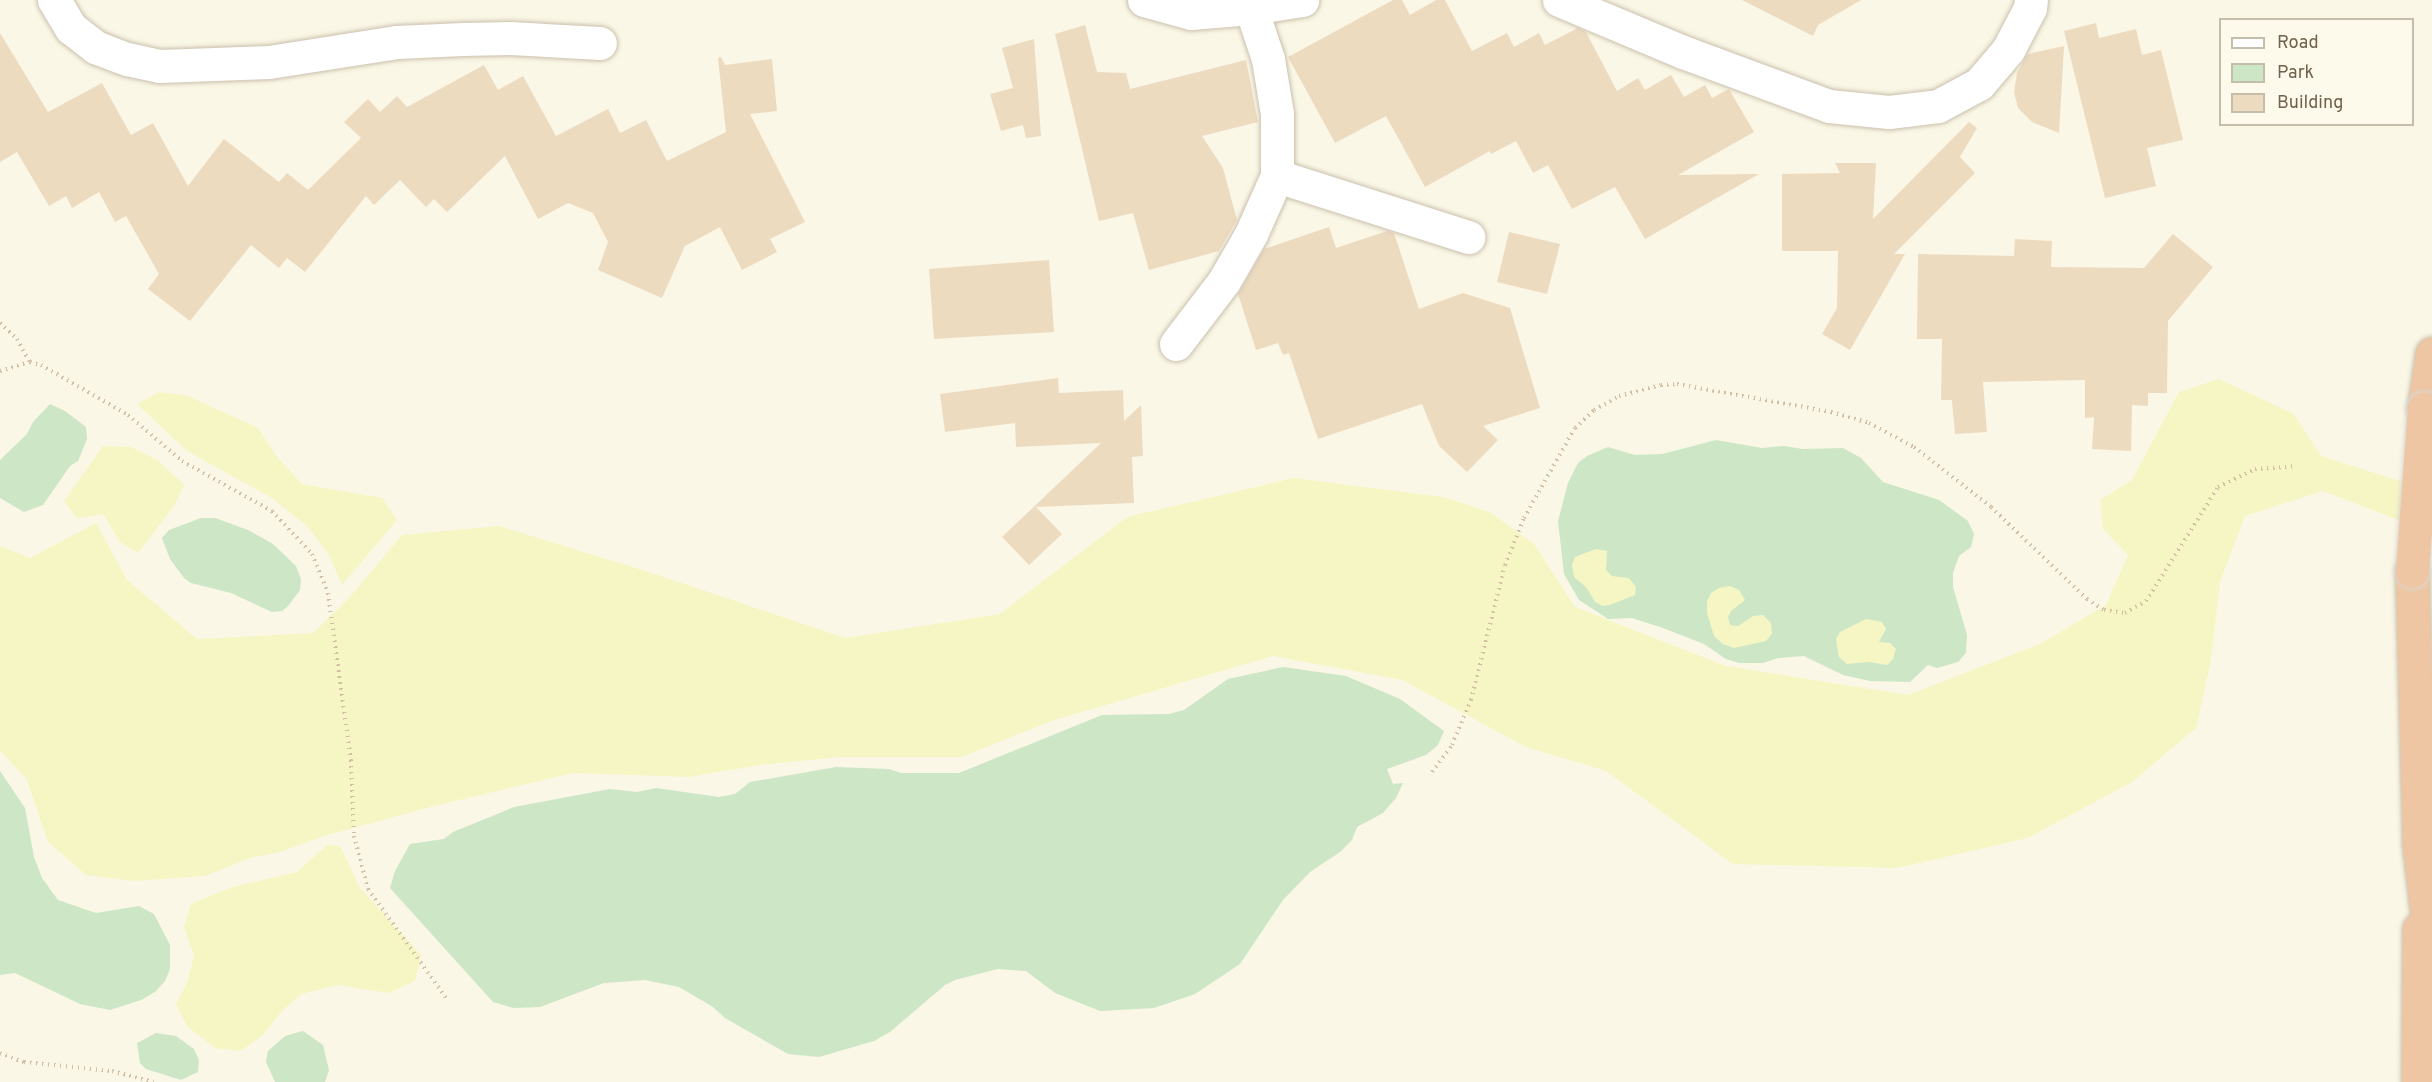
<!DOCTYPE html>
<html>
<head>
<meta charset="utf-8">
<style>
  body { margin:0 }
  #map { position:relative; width:2432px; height:1082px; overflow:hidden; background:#faf7e6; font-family:Overpass,sans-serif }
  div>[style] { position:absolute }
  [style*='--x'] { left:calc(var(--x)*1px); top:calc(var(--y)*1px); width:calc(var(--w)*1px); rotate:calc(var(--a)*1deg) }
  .green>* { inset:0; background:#cce6c6 }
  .sand>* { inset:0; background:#f6f6c4 }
  .building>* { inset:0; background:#eddbc0 }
  .path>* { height:4px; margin-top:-2px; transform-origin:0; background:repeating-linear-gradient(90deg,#d2bfa4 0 1.5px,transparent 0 6px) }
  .roads { filter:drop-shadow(0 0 2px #cbc0ad) drop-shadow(0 0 2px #cbc0ad) }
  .minor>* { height:33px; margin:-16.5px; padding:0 16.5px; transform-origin:16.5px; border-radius:16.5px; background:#fff }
  .highway>* { height:33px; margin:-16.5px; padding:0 16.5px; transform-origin:16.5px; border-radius:16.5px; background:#eec6a3 }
  .bridges { filter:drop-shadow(0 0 2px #dad6d1) drop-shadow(0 0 2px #dad6d1) }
  .highway-bridge>* { height:33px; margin:-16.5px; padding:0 16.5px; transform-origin:16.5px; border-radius:16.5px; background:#eec6a3 }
  span { translate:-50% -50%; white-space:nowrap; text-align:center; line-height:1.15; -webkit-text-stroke:4.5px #fdfaec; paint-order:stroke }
  .legend { position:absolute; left:2219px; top:18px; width:195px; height:108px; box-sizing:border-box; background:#fdfaec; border:2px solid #c5bdac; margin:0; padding:8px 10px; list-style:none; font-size:18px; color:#71614d }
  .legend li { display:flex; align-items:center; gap:12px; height:30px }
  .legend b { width:30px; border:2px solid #c5bdac }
</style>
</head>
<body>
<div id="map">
  <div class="green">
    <i style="clip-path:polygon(50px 404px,65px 411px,86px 427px,87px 439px,78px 461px,70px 466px,43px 505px,24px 512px,0 498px,0 460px,27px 434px,33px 422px)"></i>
    <i style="clip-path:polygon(1716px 440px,1762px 448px,1784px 446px,1803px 449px,1843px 448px,1861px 458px,1883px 482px,1939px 500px,1968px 521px,1974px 534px,1971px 547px,1959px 556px,1953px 573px,1953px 587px,1967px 635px,1966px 653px,1958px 662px,1937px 668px,1928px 665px,1910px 682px,1870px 681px,1843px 675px,1804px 656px,1778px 658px,1763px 663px,1739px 663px,1726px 659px,1704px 644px,1663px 628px,1632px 618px,1608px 619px,1579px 600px,1564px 574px,1558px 521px,1568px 483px,1578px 463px,1587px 456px,1608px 447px,1635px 455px,1662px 454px)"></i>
    <i style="clip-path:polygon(201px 518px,215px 518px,248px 530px,273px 544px,296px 566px,301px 579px,300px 590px,288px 606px,282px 611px,272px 612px,231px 593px,191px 583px,184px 578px,170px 559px,162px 538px,169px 530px)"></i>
    <i style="clip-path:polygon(1283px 667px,1346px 676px,1400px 699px,1444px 731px,1438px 745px,1426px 755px,1387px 769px,1393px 784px,1403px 783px,1396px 798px,1383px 813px,1357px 827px,1352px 840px,1340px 852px,1310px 872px,1283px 900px,1240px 964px,1195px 994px,1154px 1008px,1100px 1011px,1055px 993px,1026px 971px,998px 969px,955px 980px,945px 985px,890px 1032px,874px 1041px,819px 1057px,788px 1054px,725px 1018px,713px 1007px,679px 987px,645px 980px,604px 983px,540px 1007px,513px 1008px,493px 1002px,390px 888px,395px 871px,410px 844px,444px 839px,453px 832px,514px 807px,610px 789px,637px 792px,656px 788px,719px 797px,735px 794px,750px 782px,836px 767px,889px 769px,901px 773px,959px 773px,1102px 715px,1169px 714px,1184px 710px,1228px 679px)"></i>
    <i style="clip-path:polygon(0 771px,25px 808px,34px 857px,42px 878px,58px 900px,96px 913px,139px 906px,154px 914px,170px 945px,170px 969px,165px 981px,155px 992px,141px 1000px,110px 1010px,80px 1004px,15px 973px,0 975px)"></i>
    <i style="clip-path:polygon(303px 1031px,323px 1045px,329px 1070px,325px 1082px,275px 1082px,266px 1062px,268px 1051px,285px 1036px)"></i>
    <i style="clip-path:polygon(156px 1033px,176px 1036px,194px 1049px,199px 1060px,198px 1072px,181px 1080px,146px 1069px,140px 1063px,137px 1043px)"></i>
  </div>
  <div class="sand">
    <i style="clip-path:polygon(2219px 379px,2294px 414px,2321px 456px,2432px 491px,2432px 533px,2323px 491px,2245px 516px,2220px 582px,2211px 660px,2196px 728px,2132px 782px,2028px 838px,1897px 868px,1733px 864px,1606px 771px,1526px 747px,1402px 680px,1273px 656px,1051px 721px,962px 757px,839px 757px,760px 765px,689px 777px,573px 773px,438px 805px,324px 836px,280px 852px,250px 858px,205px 876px,134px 881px,86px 875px,48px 842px,26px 778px,0 751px,0 546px,30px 558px,96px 523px,127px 580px,197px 639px,313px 633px,350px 597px,402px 535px,499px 526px,652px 573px,845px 638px,1000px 614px,1127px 517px,1294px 478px,1443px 497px,1490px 512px,1534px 544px,1575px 607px,1726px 666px,1908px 695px,2040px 644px,2106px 605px,2128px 555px,2103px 529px,2100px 500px,2132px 480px,2179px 392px)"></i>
    <i style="clip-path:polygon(159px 392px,188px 396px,258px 428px,278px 458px,302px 484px,382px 498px,397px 520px,342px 585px,328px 553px,307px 526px,272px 498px,187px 451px,137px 404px)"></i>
    <i style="clip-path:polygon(103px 446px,131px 447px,159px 461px,184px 485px,174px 506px,138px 553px,120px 542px,103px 514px,77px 518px,64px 501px)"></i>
    <i style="clip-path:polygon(1596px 549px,1607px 551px,1606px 570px,1612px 576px,1629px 578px,1636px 587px,1635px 595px,1610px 605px,1603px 606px,1595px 602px,1586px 587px,1574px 577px,1572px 565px,1575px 557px)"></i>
    <i style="clip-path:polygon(1730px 586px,1739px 590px,1745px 600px,1731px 611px,1728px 617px,1730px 625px,1738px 626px,1753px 616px,1763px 615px,1771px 623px,1772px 634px,1766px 641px,1734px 648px,1723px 644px,1714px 636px,1707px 613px,1707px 601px,1711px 593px,1719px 588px)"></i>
    <i style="clip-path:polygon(1866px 619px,1882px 622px,1886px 629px,1879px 642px,1890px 643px,1896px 649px,1893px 659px,1887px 665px,1869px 662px,1847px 664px,1839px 657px,1836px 639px,1840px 632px)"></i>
    <i style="clip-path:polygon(327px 845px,340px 846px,360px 888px,421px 955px,415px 981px,389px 993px,338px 985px,301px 994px,280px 1013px,264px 1034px,241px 1051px,215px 1048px,187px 1026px,176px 1004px,187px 983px,194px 956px,184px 927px,191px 904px,232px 887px,297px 872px)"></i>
  </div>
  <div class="building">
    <i style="clip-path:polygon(1393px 0,1402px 0,1410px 15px,1436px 0,1445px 0,1472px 51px,1507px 33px,1514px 47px,1539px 33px,1545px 45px,1578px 28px,1586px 32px,1617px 91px,1638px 78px,1645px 90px,1671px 75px,1684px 97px,1705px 85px,1712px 98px,1729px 89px,1754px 132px,1678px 175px,1759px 174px,1645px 239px,1615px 187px,1572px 209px,1548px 165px,1533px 173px,1516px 141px,1491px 154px,1490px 151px,1425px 187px,1386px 116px,1335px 143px,1288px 57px)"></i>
    <i style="clip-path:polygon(1742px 0,1861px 0,1818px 25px,1813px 36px)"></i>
    <i style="clip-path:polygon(2096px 23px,2099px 38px,2136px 29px,2142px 55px,2161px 50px,2183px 140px,2147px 148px,2156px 186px,2105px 198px,2064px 31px)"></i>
    <i style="clip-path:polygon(1085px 25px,1097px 72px,1126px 73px,1130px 89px,1246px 60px,1258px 122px,1202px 136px,1223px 168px,1237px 220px,1219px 251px,1149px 270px,1133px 213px,1099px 221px,1055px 34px)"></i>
    <i style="clip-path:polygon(0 33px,48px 112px,102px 83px,131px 135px,153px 123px,188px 186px,224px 139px,279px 182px,287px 173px,308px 190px,361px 138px,344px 122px,368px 99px,380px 112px,397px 96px,407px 107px,484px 65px,498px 90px,523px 76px,556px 136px,608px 109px,620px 133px,646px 120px,667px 161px,726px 132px,718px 58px,721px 57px,725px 65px,772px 59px,777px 111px,750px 114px,805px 222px,770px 239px,777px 252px,742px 270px,720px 227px,685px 246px,662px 298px,598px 270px,608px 242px,593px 213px,568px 203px,538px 219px,505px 156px,447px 212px,434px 199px,426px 207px,400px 180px,374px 205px,366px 196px,305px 272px,287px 258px,279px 268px,251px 245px,190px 321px,148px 289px,159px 274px,126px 216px,115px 222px,99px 192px,72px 208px,66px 196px,49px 206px,17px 152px,0 162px)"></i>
    <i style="clip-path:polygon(1034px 39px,1041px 136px,1026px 138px,1023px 125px,1001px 131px,990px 94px,1013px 88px,1002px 48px)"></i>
    <i style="clip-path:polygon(2064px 46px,2059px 133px,2032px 122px,2018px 108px,2014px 92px,2017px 73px,2028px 54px)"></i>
    <i style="clip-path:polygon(1969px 122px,1977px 128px,1960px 157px,1975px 173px,1894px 254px,1905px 254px,1850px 350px,1822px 334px,1837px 308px,1838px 251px,1782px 251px,1782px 174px,1840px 173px,1835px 163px,1876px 163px,1873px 219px)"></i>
    <i style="clip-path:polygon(1329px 227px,1336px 248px,1387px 231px,1394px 233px,1419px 309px,1463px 293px,1510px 308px,1540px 408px,1483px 426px,1498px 440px,1467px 472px,1439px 446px,1422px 404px,1318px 439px,1289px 353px,1283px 355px,1278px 343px,1256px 350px,1238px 294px,1264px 249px)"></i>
    <i style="clip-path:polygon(1509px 232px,1560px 244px,1547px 294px,1497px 282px)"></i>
    <i style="clip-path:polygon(2173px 234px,2213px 267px,2168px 321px,2167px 393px,2148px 393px,2148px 406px,2132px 405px,2131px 451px,2092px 449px,2094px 417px,2085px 418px,2085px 380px,1983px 382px,1987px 432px,1955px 434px,1952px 400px,1941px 400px,1942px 339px,1917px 339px,1918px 254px,2014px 256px,2015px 239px,2052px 241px,2051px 267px,2144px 268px)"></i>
    <i style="clip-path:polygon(1049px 260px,1054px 332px,934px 339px,929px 269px)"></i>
    <i style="clip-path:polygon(1058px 378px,1059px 393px,1123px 390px,1124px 421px,1141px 405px,1143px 456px,1132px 457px,1134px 503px,1036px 507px,1062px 534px,1029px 565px,1002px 537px,1101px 443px,1016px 447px,1015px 423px,945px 432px,940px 394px)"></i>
  </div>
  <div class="path">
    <i style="--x:0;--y:323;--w:23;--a:43"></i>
    <i style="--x:17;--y:339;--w:26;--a:61"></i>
    <i style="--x:0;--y:371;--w:31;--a:-17"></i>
    <i style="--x:30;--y:362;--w:11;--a:15"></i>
    <i style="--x:41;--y:365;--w:100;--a:29.9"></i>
    <i style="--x:128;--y:415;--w:71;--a:40.4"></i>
    <i style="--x:182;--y:461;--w:103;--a:29.1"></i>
    <i style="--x:272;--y:511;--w:59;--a:47.1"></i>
    <i style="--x:312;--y:554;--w:42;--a:67.7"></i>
    <i style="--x:328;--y:593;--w:169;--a:82.2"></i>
    <i style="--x:351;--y:760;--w:76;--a:87.7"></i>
    <i style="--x:354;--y:836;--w:55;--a:75.2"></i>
    <i style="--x:368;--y:889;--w:134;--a:54.4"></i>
    <i style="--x:1432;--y:772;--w:34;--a:-53"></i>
    <i style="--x:1452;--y:745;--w:49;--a:-67.1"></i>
    <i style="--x:1471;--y:700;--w:139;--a:-75.9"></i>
    <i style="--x:1505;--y:565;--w:51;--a:-68"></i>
    <i style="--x:1524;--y:518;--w:103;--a:-60.5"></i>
    <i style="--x:1575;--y:428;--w:26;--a:-43"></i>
    <i style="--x:1594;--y:410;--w:29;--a:-29"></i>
    <i style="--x:1619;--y:396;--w:43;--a:-14.7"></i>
    <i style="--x:1661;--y:385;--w:16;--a:-4"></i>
    <i style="--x:1677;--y:384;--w:157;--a:10.3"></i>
    <i style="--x:1831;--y:412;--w:40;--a:16"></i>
    <i style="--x:1869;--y:423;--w:51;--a:28.1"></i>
    <i style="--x:1914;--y:447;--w:98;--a:37.9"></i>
    <i style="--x:1991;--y:507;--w:133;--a:43.8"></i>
    <i style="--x:2087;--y:599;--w:20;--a:33"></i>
    <i style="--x:2104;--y:610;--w:21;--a:8"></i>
    <i style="--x:2125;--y:613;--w:24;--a:-30"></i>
    <i style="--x:2146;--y:601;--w:135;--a:-57.7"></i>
    <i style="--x:2218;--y:487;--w:41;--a:-25.9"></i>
    <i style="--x:2255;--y:469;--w:39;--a:-4"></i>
    <i style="--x:0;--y:1053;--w:26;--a:21"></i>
    <i style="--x:24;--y:1062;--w:88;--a:5.8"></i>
    <i style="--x:112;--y:1071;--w:43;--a:14.7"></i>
  </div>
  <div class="roads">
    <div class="minor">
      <i style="--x:54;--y:0;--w:33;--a:59"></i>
      <i style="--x:71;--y:28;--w:31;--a:38"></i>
      <i style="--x:95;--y:47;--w:34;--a:21"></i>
      <i style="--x:127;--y:59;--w:34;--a:12"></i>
      <i style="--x:160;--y:66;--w:109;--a:-2.1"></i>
      <i style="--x:269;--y:62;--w:130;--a:-8.9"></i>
      <i style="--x:397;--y:42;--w:66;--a:-2.6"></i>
      <i style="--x:463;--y:39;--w:47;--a:-1.2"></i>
      <i style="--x:510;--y:38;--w:90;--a:3.2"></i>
      <i style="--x:1144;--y:0;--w:49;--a:15.5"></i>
      <i style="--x:1191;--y:13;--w:60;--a:-4.8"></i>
      <i style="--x:1251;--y:8;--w:52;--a:-8.9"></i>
      <i style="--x:1559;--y:0;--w:134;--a:22.8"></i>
      <i style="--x:1683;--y:52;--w:156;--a:20.3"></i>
      <i style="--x:1829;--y:106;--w:60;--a:5.7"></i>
      <i style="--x:1889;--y:112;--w:49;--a:-7"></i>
      <i style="--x:1938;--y:106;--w:47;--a:-28.2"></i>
      <i style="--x:1979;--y:84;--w:45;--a:-49.5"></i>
      <i style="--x:2008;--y:50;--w:47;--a:-62.4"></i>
      <i style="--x:2030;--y:8;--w:8;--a:-83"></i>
      <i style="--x:1277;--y:176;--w:201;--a:17.7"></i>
      <i style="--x:1176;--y:344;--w:79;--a:-52.7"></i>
      <i style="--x:1224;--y:281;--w:54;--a:-60.1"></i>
      <i style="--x:1251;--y:234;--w:64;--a:-65.9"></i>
      <i style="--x:1277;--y:176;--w:62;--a:-90"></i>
      <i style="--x:1277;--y:114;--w:56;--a:-99.3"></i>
      <i style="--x:1268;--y:59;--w:54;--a:-108.4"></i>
    </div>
    <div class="highway">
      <i style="--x:2424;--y:408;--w:55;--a:-81.6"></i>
      <i style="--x:2412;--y:571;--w:272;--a:88.5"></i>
      <i style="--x:2419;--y:843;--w:113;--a:83.4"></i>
      <i style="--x:2418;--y:1082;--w:153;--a:-89.6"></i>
    </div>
  </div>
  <div class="bridges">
    <div class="highway-bridge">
      <i style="--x:2412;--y:571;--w:163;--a:-85.8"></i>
    </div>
  </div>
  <ul class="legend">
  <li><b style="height:8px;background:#fff"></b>Road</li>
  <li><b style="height:16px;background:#cce6c6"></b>Park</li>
  <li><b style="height:16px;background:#eddbc0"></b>Building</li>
  </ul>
</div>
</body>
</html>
